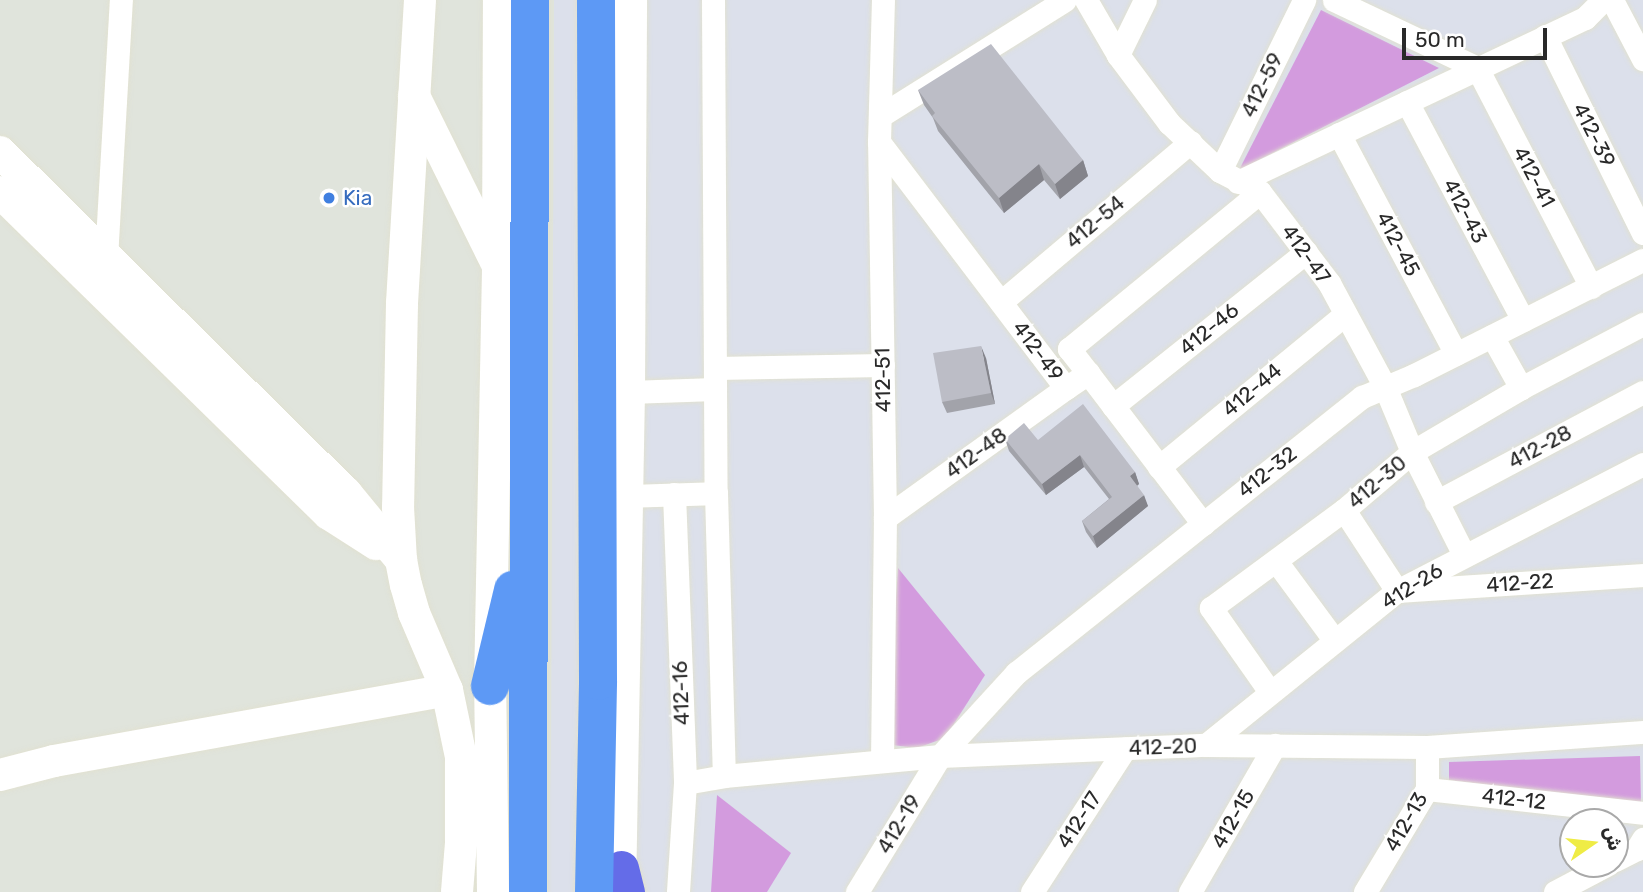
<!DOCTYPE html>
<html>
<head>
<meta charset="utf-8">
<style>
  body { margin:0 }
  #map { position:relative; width:1643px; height:892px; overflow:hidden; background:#dce0eb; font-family:Rubik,Cairo,sans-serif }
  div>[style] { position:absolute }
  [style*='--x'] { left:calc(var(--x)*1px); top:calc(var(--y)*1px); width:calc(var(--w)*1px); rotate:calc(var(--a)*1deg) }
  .industrial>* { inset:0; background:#e0e4dc }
  .green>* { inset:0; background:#d39bde }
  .roads { filter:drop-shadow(0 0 2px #e1e1d1) drop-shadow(0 0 2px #e1e1d1) }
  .street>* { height:23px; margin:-11.5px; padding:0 11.5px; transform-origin:11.5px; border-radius:11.5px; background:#fff }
  .secondary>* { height:32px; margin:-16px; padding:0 16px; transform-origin:16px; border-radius:16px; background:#fff }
  .primary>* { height:35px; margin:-17.5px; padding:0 17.5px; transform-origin:17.5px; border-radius:17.5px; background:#646ce8 }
  .highway>* { height:38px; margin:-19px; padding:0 19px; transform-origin:19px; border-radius:19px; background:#5d99f5 }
  .wall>* { inset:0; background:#a2a3aa }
  .shaded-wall>* { inset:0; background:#84848b }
  .building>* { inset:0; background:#bcbdc6 }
  .dots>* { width:19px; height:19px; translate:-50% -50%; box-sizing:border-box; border:4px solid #fff; border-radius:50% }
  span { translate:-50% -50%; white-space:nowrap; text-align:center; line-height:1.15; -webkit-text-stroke:5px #fff; paint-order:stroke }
  .street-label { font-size:21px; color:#292929 }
  .shop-label { font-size:21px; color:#366cbe }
  .left { translate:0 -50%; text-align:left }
  .north { position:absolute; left:1559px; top:808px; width:70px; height:70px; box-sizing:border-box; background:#fff; border:2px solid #a9a9a9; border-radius:50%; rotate:76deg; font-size:19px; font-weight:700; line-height:28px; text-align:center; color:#292929 }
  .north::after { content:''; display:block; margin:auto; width:24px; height:32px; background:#efec45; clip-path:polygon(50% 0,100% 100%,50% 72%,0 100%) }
  .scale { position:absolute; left:1402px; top:28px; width:145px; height:32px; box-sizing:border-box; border:4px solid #292929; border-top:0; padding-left:9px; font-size:21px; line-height:24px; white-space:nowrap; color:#292929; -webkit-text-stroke:5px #fff; paint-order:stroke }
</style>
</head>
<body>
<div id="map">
  <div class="industrial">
    <i style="clip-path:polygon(0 0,554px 0,551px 748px,548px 892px,0 892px)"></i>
  </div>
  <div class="green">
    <i style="clip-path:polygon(1321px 10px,1439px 68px,1239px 170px)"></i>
    <i style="clip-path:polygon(898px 568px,985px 675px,945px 738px,917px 748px,892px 745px,887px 735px)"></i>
    <i style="clip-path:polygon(1640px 756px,1641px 804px,1449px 780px,1449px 762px)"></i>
    <i style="clip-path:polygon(717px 795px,791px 853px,767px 892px,711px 892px)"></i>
  </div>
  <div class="roads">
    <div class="street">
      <i style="--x:713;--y:0;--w:493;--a:89.7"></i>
      <i style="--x:716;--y:493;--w:283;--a:88.4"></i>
      <i style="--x:1086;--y:0;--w:64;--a:59.8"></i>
      <i style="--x:1118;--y:55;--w:85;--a:53.1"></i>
      <i style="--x:1169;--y:123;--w:70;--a:43.3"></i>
      <i style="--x:1220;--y:171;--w:45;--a:27.7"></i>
      <i style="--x:1260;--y:192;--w:114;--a:52.8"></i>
      <i style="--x:1329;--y:283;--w:118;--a:61.7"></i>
      <i style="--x:1385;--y:387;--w:70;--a:67.4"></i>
      <i style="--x:1412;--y:452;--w:115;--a:63.2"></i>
      <i style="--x:1334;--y:0;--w:158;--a:25.4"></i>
      <i style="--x:1477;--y:68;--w:247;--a:62.5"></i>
      <i style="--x:1612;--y:0;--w:67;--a:62.3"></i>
      <i style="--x:1545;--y:36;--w:220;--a:63.6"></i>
      <i style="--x:1118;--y:55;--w:61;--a:-63.9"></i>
      <i style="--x:1407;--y:102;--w:247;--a:62"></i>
      <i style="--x:880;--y:116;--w:218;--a:-32.1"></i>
      <i style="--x:1339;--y:134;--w:249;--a:62"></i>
      <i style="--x:879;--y:142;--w:309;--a:52.8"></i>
      <i style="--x:1066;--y:388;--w:27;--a:-34"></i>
      <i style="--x:1088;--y:373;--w:190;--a:52.7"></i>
      <i style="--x:1220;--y:171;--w:191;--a:-63.8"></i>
      <i style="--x:1238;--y:182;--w:384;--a:-25.3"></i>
      <i style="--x:1585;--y:18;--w:25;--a:-45"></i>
      <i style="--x:106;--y:258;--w:258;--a:-86.7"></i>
      <i style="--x:1001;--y:302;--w:248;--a:-40.2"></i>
      <i style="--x:1492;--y:336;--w:60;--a:60.9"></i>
      <i style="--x:715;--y:368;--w:168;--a:-1"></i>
      <i style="--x:1088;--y:373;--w:31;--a:-128"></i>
      <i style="--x:1069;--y:349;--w:247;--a:-39.4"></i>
      <i style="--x:629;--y:392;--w:86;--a:-2"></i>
      <i style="--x:1113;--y:406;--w:247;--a:-38.6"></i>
      <i style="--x:1159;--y:467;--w:241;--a:-39.4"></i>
      <i style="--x:674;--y:494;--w:289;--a:87.8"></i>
      <i style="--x:685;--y:783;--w:109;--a:93.7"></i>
      <i style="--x:627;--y:496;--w:89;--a:-1.9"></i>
      <i style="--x:1436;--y:502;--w:234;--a:-28"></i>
      <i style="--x:1344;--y:510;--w:97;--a:56.8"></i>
      <i style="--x:1397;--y:591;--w:247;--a:-3.7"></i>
      <i style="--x:885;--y:518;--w:223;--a:-35.7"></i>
      <i style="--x:1276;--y:561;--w:99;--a:53.6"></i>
      <i style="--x:1270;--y:692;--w:103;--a:-125.1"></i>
      <i style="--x:1211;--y:608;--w:165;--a:-36.4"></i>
      <i style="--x:1344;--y:510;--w:89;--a:-40.5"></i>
      <i style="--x:1412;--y:452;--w:126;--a:-30.4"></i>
      <i style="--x:1521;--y:388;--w:138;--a:-27.7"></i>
      <i style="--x:1206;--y:745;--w:245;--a:-38.9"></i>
      <i style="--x:1397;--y:591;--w:277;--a:-27.3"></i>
      <i style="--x:882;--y:761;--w:243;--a:-89.3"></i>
      <i style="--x:885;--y:518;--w:376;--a:-90.9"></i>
      <i style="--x:879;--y:142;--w:142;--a:-88.4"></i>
      <i style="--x:685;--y:783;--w:40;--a:-10"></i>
      <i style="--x:724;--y:776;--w:217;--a:-5.3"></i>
      <i style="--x:940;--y:756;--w:266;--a:-2.4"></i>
      <i style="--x:1206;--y:745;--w:221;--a:0.5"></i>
      <i style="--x:1427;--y:747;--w:217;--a:-4"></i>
      <i style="--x:1427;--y:789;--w:217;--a:6.3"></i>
      <i style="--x:1615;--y:860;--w:25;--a:-27"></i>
      <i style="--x:1637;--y:849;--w:12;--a:-59"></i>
      <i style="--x:857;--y:892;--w:159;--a:-58.6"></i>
      <i style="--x:940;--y:756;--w:113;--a:-47.5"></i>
      <i style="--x:1016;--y:673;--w:443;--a:-38.6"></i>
      <i style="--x:1362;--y:397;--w:56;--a:-22.9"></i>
      <i style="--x:1414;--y:375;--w:256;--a:-26.7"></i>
      <i style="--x:1032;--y:892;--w:171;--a:-57.1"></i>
      <i style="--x:1190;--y:892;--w:170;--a:-60"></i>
      <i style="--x:1365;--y:892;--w:120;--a:-59"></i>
      <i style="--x:1427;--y:789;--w:42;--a:-90"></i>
      <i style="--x:1555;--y:892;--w:60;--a:-27.8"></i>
    </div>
    <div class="secondary">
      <i style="--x:420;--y:0;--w:304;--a:93.4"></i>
      <i style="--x:402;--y:303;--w:204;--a:91.1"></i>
      <i style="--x:398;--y:507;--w:53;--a:86.8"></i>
      <i style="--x:401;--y:560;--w:25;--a:79"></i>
      <i style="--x:406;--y:585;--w:29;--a:74"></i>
      <i style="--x:414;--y:613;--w:84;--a:66.8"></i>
      <i style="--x:447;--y:690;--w:68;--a:78.2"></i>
      <i style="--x:461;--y:757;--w:86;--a:90"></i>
      <i style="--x:461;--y:843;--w:49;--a:94.7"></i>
      <i style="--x:414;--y:96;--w:183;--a:63.7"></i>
      <i style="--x:0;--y:152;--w:486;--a:44.6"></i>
      <i style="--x:346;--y:493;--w:87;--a:50.6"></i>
      <i style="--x:0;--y:192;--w:460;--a:44.4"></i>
      <i style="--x:329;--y:514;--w:56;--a:32.6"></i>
      <i style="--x:0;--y:775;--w:56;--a:-14.5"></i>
      <i style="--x:54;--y:761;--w:399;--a:-10.2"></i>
      <i style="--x:493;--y:892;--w:206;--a:-90.8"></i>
      <i style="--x:490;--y:686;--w:419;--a:-88.9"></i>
      <i style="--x:498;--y:267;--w:267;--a:-89.8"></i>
      <i style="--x:620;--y:892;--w:500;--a:-88.97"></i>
      <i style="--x:629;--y:392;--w:392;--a:-89.7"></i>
    </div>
    <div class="primary">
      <i style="--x:621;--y:868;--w:25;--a:76"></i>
    </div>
    <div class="highway">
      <i style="--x:490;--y:686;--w:99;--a:-76.5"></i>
      <i style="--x:528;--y:892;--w:892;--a:-89.87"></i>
      <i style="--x:594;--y:892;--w:211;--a:-88.9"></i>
      <i style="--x:598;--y:681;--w:681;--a:-90.17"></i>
    </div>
  </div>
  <div class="wall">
    <i style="clip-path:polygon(918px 90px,1083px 160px,1088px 176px,1060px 199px,1044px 180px,1004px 213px,938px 131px,933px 118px,924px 105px)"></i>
    <i style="clip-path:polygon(986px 358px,995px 404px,947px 413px,942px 402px)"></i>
    <i style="clip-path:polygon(1005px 439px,1038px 440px,1135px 472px,1139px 484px,1137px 486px,1148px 506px,1097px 548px,1086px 532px,1082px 521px,1109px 499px,1084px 467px,1046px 495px,1009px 451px)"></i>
  </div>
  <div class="shaded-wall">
    <i style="clip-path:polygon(1083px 160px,1088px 176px,1060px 199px,1055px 184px)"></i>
    <i style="clip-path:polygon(1039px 164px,1044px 180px,1004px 213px,999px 198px)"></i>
    <i style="clip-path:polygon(981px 346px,986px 358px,995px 404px,991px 393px)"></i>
    <i style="clip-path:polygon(1080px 455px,1084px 467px,1046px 495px,1042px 484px)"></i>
    <i style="clip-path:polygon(1135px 472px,1139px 484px,1134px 488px,1130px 476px)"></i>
    <i style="clip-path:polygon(1144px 495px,1148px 506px,1097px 548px,1093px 536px)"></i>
  </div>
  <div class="building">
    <i style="clip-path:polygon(991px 44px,1083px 160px,1055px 184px,1039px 164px,999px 198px,932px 116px,935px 113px,918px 90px)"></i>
    <i style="clip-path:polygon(981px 346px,991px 393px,942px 402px,933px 353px)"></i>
    <i style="clip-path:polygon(1083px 404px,1135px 472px,1130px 476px,1144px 495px,1093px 536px,1082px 521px,1112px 497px,1080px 455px,1042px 484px,1005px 439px,1024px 423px,1038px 440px)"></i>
  </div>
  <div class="dots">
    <i style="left:329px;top:198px;background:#3f7fe0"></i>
  </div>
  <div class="street-label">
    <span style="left:1262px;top:85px;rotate:-64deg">412-59</span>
    <span style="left:1594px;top:135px;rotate:63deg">412-39</span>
    <span style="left:1534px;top:177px;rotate:62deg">412-41</span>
    <span style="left:1465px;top:211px;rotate:62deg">412-43</span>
    <span style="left:1095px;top:222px;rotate:-40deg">412-54</span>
    <span style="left:1398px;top:244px;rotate:62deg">412-45</span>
    <span style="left:1306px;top:254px;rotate:54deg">412-47</span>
    <span style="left:1209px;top:329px;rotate:-39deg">412-46</span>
    <span style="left:1038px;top:351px;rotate:53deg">412-49</span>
    <span style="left:883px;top:380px;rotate:-91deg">412-51</span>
    <span style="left:1252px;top:390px;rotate:-40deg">412-44</span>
    <span style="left:1540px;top:447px;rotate:-28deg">412-28</span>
    <span style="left:976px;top:453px;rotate:-36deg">412-48</span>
    <span style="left:1267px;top:472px;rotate:-38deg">412-32</span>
    <span style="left:1377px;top:482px;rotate:-40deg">412-30</span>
    <span style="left:1520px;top:583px;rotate:-4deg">412-22</span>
    <span style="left:1412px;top:586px;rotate:-32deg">412-26</span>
    <span style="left:681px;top:693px;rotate:-92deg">412-16</span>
    <span style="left:1163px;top:747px;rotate:-2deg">412-20</span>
    <span style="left:1514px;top:799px;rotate:6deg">412-12</span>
    <span style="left:1233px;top:819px;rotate:-60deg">412-15</span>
    <span style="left:1079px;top:820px;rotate:-57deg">412-17</span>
    <span style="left:1406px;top:822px;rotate:-60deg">412-13</span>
    <span style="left:899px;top:824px;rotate:-59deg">412-19</span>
  </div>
  <div class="shop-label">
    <span class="left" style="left:343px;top:198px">Kia</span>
  </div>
  <div class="north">ش</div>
  <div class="scale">50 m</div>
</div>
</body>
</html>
